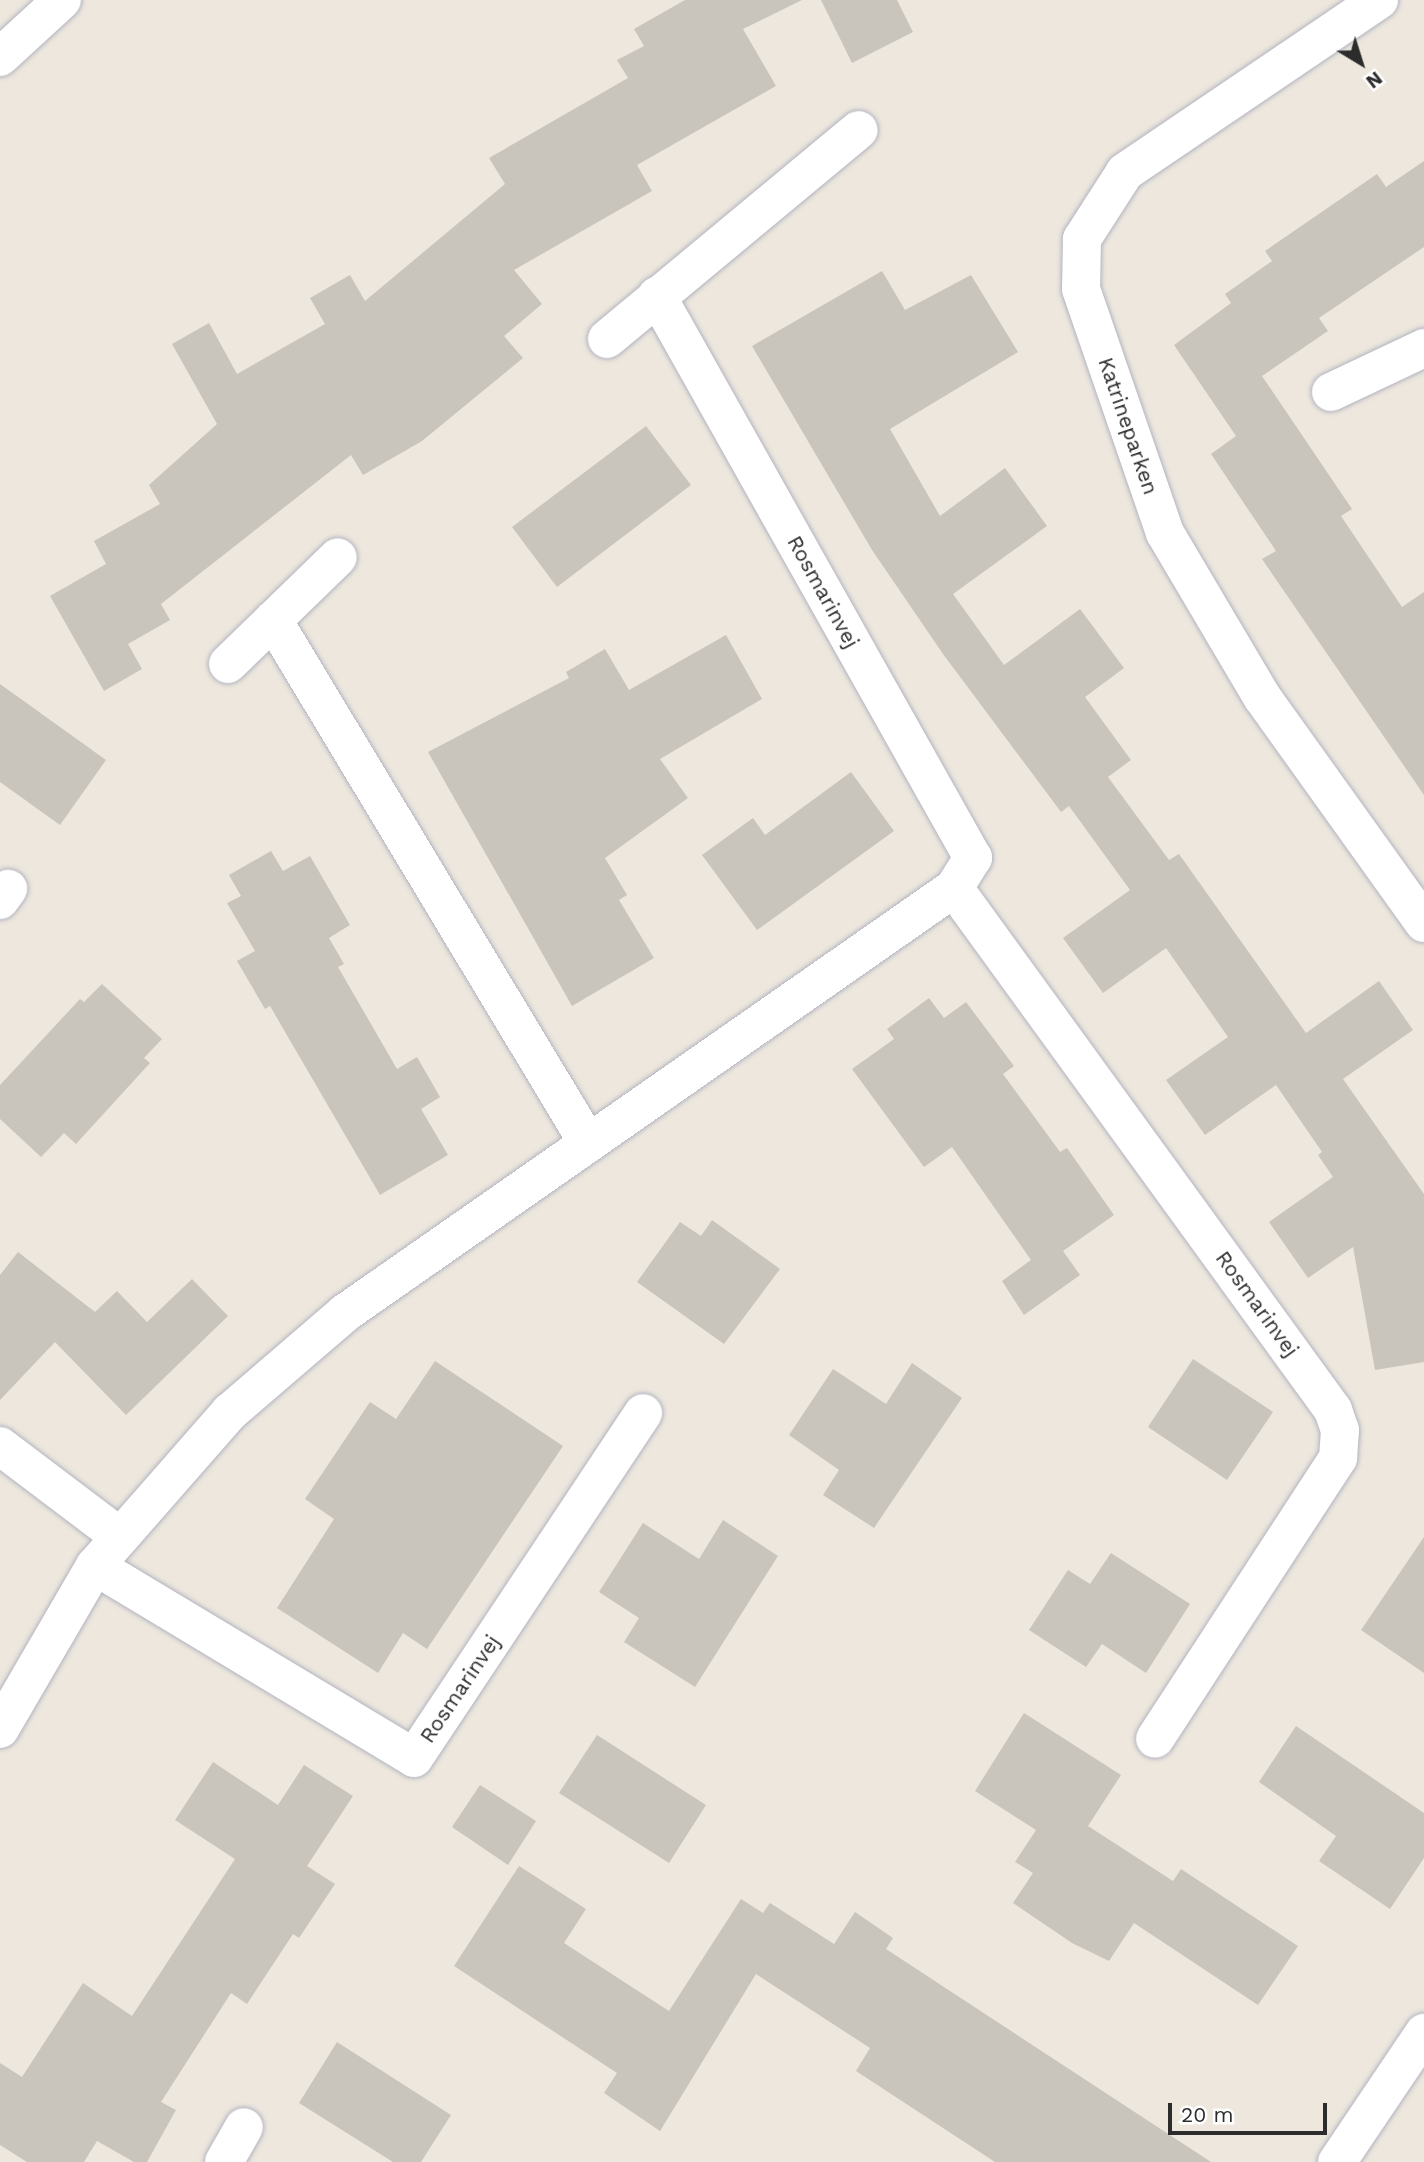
<!DOCTYPE html>
<html>
<head>
<meta charset="utf-8">
<style>
  body { margin:0 }
  #map { position:relative; width:1424px; height:2162px; overflow:hidden; background:#ede7de; font-family:"Work Sans",sans-serif }
  div>[style] { position:absolute }
  [style*='--x'] { left:calc(var(--x)*1px); top:calc(var(--y)*1px); width:calc(var(--w)*1px); rotate:calc(var(--a)*1deg) }
  .building>* { inset:0; background:#c9c5bd }
  .roads { filter:drop-shadow(0 0 2px #b2b4bf) drop-shadow(0 0 2px #b2b4bf) }
  .street>* { height:38px; margin:-19px; padding:0 19px; transform-origin:19px; border-radius:19px; background:#fff }
  .secondary>* { height:38px; margin:-19px; padding:0 19px; transform-origin:19px; border-radius:19px; background:#fff }
  span { translate:-50% -50%; white-space:nowrap; text-align:center; line-height:1.15; -webkit-text-stroke:5px #fff; paint-order:stroke }
  .street-label { font-size:21px; color:#2c2c2c }
  .north { position:absolute; left:1326px; top:28px; width:70px; height:70px; -webkit-text-stroke:5px #fff; paint-order:stroke; rotate:142deg; font-size:19px; font-weight:700; line-height:28px; text-align:center; color:#2c2c2c }
  .north::after { content:''; display:block; margin:auto; width:24px; height:32px; background:#2c2c2c; clip-path:polygon(50% 0,100% 100%,50% 72%,0 100%) }
  .scale { position:absolute; left:1168px; top:2103px; width:159px; height:32px; box-sizing:border-box; border:4px solid #2c2c2c; border-top:0; padding-left:9px; font-size:21px; line-height:24px; white-space:nowrap; color:#2c2c2c; -webkit-text-stroke:5px #fff; paint-order:stroke }
</style>
</head>
<body>
<div id="map">
  <div class="building">
    <i style="clip-path:polygon(685px 0,802px 0,743px 29px,776px 86px,637px 165px,652px 191px,514px 270px,542px 304px,504px 336px,523px 358px,422px 441px,363px 475px,351px 455px,161px 604px,170px 620px,128px 644px,142px 669px,104px 691px,50px 596px,106px 564px,94px 541px,160px 504px,149px 485px,217px 424px,172px 344px,209px 323px,237px 374px,325px 324px,310px 298px,350px 275px,365px 301px,505px 184px,489px 158px,628px 78px,617px 60px,644px 46px,634px 29px)"></i>
    <i style="clip-path:polygon(821px 0,897px 0,913px 32px,852px 63px)"></i>
    <i style="clip-path:polygon(1424px 161px,1424px 247px,1319px 318px,1328px 331px,1262px 376px,1352px 509px,1341px 516px,1402px 607px,1424px 592px,1424px 795px,1262px 559px,1276px 551px,1211px 454px,1236px 436px,1174px 345px,1231px 303px,1225px 294px,1272px 261px,1265px 251px,1377px 174px,1386px 187px)"></i>
    <i style="clip-path:polygon(882px 271px,905px 310px,971px 275px,1018px 352px,890px 429px,940px 516px,1005px 468px,1047px 526px,953px 594px,1004px 665px,1080px 609px,1124px 668px,1085px 697px,1131px 760px,1108px 777px,1169px 860px,1179px 854px,1306px 1033px,1379px 981px,1413px 1030px,1343px 1079px,1424px 1194px,1424px 1362px,1375px 1370px,1353px 1247px,1308px 1278px,1269px 1222px,1333px 1177px,1318px 1155px,1322px 1152px,1276px 1085px,1205px 1135px,1166px 1080px,1228px 1037px,1166px 948px,1103px 993px,1063px 938px,1130px 890px,1069px 806px,1061px 812px,943px 654px,872px 550px,752px 346px)"></i>
    <i style="clip-path:polygon(646px 426px,691px 485px,557px 587px,512px 527px)"></i>
    <i style="clip-path:polygon(726px 635px,762px 699px,660px 759px,688px 798px,605px 858px,627px 895px,619px 900px,654px 958px,572px 1006px,428px 752px,569px 678px,566px 672px,605px 649px,629px 690px)"></i>
    <i style="clip-path:polygon(0 684px,106px 760px,60px 825px,0 782px)"></i>
    <i style="clip-path:polygon(851px 772px,894px 831px,757px 930px,702px 855px,753px 818px,765px 835px)"></i>
    <i style="clip-path:polygon(271px 851px,283px 871px,310px 856px,350px 925px,329px 938px,344px 964px,338px 967px,397px 1069px,417px 1057px,440px 1097px,421px 1109px,448px 1155px,380px 1195px,270px 1006px,265px 1009px,237px 961px,255px 951px,227px 903px,241px 896px,229px 875px)"></i>
    <i style="clip-path:polygon(102px 984px,162px 1039px,144px 1058px,150px 1063px,76px 1144px,64px 1133px,41px 1157px,0 1119px,0 1085px,80px 999px,84px 1002px)"></i>
    <i style="clip-path:polygon(929px 998px,944px 1018px,966px 1002px,1014px 1066px,1003px 1074px,1060px 1152px,1067px 1148px,1114px 1215px,1063px 1251px,1080px 1275px,1024px 1315px,1002px 1281px,1031px 1260px,952px 1147px,924px 1167px,852px 1069px,894px 1039px,887px 1029px)"></i>
    <i style="clip-path:polygon(712px 1220px,780px 1269px,724px 1344px,637px 1282px,680px 1222px,701px 1236px)"></i>
    <i style="clip-path:polygon(18px 1252px,95px 1312px,117px 1291px,147px 1322px,192px 1279px,228px 1316px,126px 1415px,55px 1342px,0 1400px,0 1275px)"></i>
    <i style="clip-path:polygon(1193px 1359px,1273px 1412px,1227px 1480px,1148px 1427px)"></i>
    <i style="clip-path:polygon(435px 1361px,563px 1446px,427px 1649px,403px 1633px,378px 1673px,277px 1608px,334px 1519px,305px 1499px,370px 1402px,396px 1419px)"></i>
    <i style="clip-path:polygon(912px 1363px,962px 1398px,874px 1528px,823px 1495px,839px 1470px,789px 1435px,833px 1369px,886px 1404px)"></i>
    <i style="clip-path:polygon(723px 1520px,778px 1556px,695px 1687px,624px 1642px,639px 1618px,599px 1592px,643px 1523px,699px 1559px)"></i>
    <i style="clip-path:polygon(1424px 1537px,1424px 1673px,1361px 1630px)"></i>
    <i style="clip-path:polygon(1111px 1553px,1190px 1604px,1146px 1673px,1102px 1644px,1086px 1667px,1029px 1630px,1068px 1570px,1090px 1584px)"></i>
    <i style="clip-path:polygon(1024px 1713px,1121px 1775px,1088px 1826px,1173px 1881px,1181px 1869px,1298px 1946px,1258px 2005px,1134px 1923px,1109px 1961px,1072px 1943px,1013px 1903px,1033px 1873px,1015px 1862px,1036px 1830px,975px 1791px)"></i>
    <i style="clip-path:polygon(1296px 1726px,1424px 1813px,1424px 1858px,1390px 1909px,1319px 1861px,1336px 1836px,1259px 1782px)"></i>
    <i style="clip-path:polygon(597px 1735px,706px 1805px,669px 1863px,559px 1793px)"></i>
    <i style="clip-path:polygon(213px 1762px,278px 1805px,304px 1765px,353px 1796px,307px 1866px,335px 1884px,299px 1938px,293px 1934px,247px 2004px,231px 1993px,161px 2102px,176px 2110px,147px 2162px,134px 2162px,97px 2141px,84px 2162px,27px 2162px,0 2145px,0 2063px,22px 2077px,83px 1983px,132px 2016px,235px 1859px,175px 1820px)"></i>
    <i style="clip-path:polygon(480px 1785px,536px 1821px,508px 1865px,452px 1827px)"></i>
    <i style="clip-path:polygon(519px 1866px,586px 1909px,564px 1943px,669px 2011px,741px 1899px,763px 1913px,770px 1903px,834px 1944px,855px 1912px,893px 1938px,886px 1949px,1211px 2162px,995px 2162px,856px 2071px,870px 2048px,756px 1974px,660px 2131px,604px 2093px,617px 2073px,454px 1966px)"></i>
    <i style="clip-path:polygon(337px 2042px,451px 2115px,421px 2162px,393px 2162px,299px 2103px)"></i>
  </div>
  <div class="roads">
    <div class="street">
      <i style="--x:1379;--y:0;--w:307;--a:145.9"></i>
      <i style="--x:1125;--y:172;--w:80;--a:122.7"></i>
      <i style="--x:1082;--y:239;--w:50;--a:91.1"></i>
      <i style="--x:1081;--y:289;--w:258;--a:71"></i>
      <i style="--x:1165;--y:533;--w:191;--a:59.4"></i>
      <i style="--x:1262;--y:697;--w:278;--a:54.4"></i>
      <i style="--x:607;--y:339;--w:327;--a:-39.7"></i>
      <i style="--x:1331;--y:392;--w:103;--a:-25.3"></i>
      <i style="--x:273;--y:620;--w:611;--a:58.94"></i>
      <i style="--x:228;--y:664;--w:153;--a:-44.2"></i>
      <i style="--x:954;--y:888;--w:645;--a:54.02"></i>
      <i style="--x:1333;--y:1410;--w:21;--a:71"></i>
      <i style="--x:1340;--y:1430;--w:28;--a:94"></i>
      <i style="--x:1338;--y:1458;--w:335;--a:123.1"></i>
      <i style="--x:0;--y:900;--w:14;--a:-54"></i>
      <i style="--x:0;--y:1446;--w:149;--a:37.1"></i>
      <i style="--x:95;--y:1566;--w:372;--a:31"></i>
      <i style="--x:414;--y:1758;--w:414;--a:-56.4"></i>
      <i style="--x:0;--y:1729;--w:189;--a:-59.8"></i>
      <i style="--x:95;--y:1566;--w:205;--a:-48.8"></i>
      <i style="--x:230;--y:1412;--w:152;--a:-40.7"></i>
      <i style="--x:345;--y:1313;--w:743;--a:-34.91"></i>
      <i style="--x:954;--y:888;--w:36;--a:-58"></i>
      <i style="--x:973;--y:858;--w:645;--a:-119.35"></i>
      <i style="--x:224;--y:2162;--w:40;--a:-60.3"></i>
      <i style="--x:1337;--y:2162;--w:156;--a:-56"></i>
    </div>
    <div class="secondary">
      <i style="--x:0;--y:57;--w:84;--a:-42.6"></i>
    </div>
  </div>
  <div class="street-label">
    <span style="left:1128px;top:426px;rotate:71deg">Katrineparken</span>
    <span style="left:823px;top:592px;rotate:61deg">Rosmarinvej</span>
    <span style="left:1257px;top:1304px;rotate:54deg">Rosmarinvej</span>
    <span style="left:460px;top:1689px;rotate:-56deg">Rosmarinvej</span>
  </div>
  <div class="north">N</div>
  <div class="scale">20 m</div>
</div>
</body>
</html>
